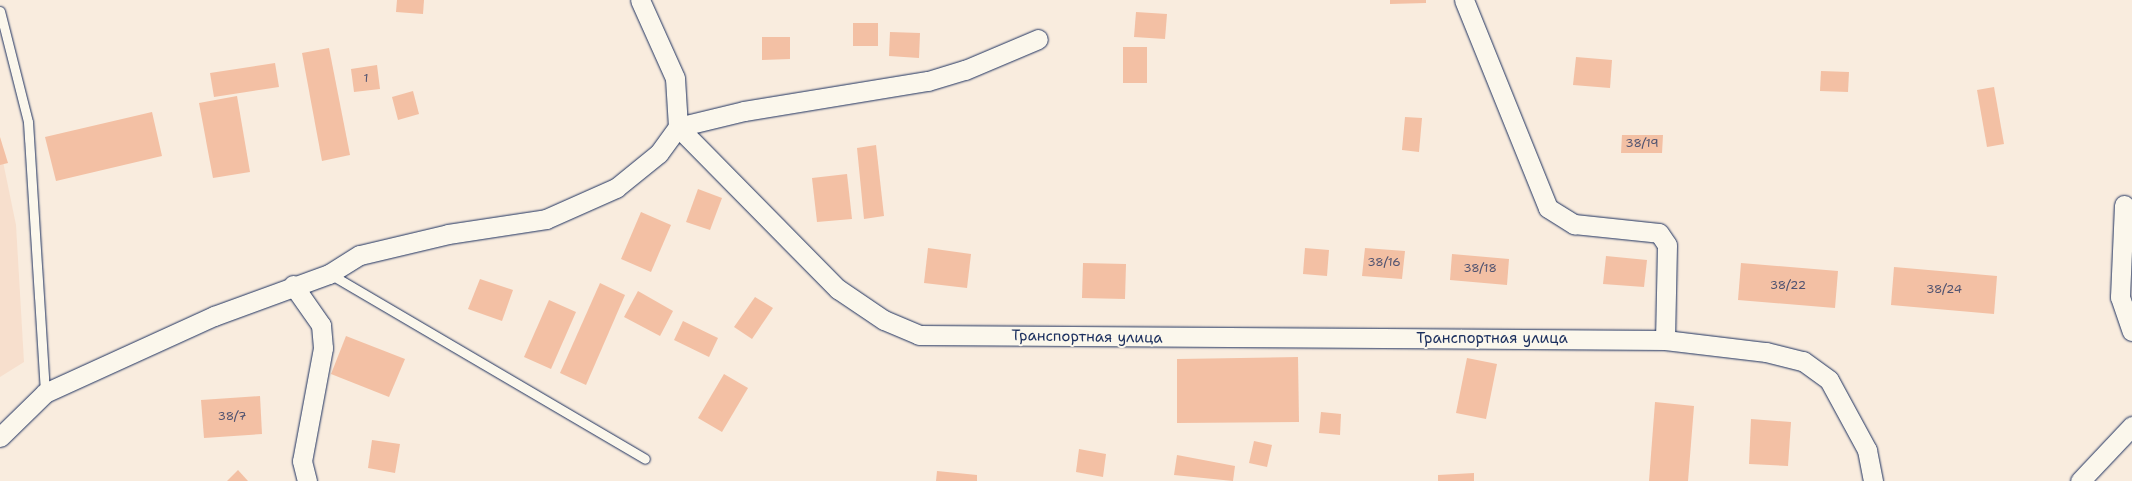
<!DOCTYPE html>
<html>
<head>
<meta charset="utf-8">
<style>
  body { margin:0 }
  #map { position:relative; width:2132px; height:481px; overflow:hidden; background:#f9ecde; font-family:"Shantell Sans",sans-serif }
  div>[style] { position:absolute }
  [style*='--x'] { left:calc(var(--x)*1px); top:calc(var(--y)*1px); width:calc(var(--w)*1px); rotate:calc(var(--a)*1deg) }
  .built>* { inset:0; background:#f7dfcd }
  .building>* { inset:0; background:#f3c0a4 }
  .roads { filter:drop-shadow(0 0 1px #1b2f5e) drop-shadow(0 0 1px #1b2f5e) }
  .service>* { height:9px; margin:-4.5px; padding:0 4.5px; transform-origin:4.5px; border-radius:4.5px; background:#fbf7ec }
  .minor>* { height:19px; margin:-9.5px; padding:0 9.5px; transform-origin:9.5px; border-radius:9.5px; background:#fbf7ec }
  span { translate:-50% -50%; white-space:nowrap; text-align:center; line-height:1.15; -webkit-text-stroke:4px #fbf7ec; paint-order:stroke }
  .number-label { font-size:12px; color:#515370 }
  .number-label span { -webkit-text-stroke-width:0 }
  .street-label { font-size:15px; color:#1b2f5e }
</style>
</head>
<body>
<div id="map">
  <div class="built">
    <i style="clip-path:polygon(0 147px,16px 225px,24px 362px,0 377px)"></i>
  </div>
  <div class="building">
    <i style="clip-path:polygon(397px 0,424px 0,423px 14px,396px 12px)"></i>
    <i style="clip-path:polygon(1390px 0,1426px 0,1426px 3px,1390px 4px)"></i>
    <i style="clip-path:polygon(1136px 12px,1167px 14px,1165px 39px,1134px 37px)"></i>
    <i style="clip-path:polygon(853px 23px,878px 23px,878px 46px,853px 46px)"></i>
    <i style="clip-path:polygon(890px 32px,920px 33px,919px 58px,889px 56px)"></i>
    <i style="clip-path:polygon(762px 37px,790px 37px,790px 59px,762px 60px)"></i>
    <i style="clip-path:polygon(1123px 47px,1147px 47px,1147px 83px,1123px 83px)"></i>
    <i style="clip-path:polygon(329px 48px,350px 155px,322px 161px,302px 53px)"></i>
    <i style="clip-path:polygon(1576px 57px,1612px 60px,1610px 88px,1573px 85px)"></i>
    <i style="clip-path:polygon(275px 63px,279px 87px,214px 97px,210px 73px)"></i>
    <i style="clip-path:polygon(377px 65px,380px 89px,354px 92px,351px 69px)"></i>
    <i style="clip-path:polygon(1821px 71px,1849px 72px,1848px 92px,1820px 91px)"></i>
    <i style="clip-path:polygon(1994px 87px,2004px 144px,1987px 147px,1977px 90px)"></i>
    <i style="clip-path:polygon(413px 91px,419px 114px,398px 120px,392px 97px)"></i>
    <i style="clip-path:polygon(237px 96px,250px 172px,213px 178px,199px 103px)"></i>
    <i style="clip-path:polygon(152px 112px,162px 156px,56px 181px,45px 137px)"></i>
    <i style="clip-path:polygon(1405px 117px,1422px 118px,1419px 152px,1402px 150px)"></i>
    <i style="clip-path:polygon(1622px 135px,1663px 135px,1662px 153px,1621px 153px)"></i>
    <i style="clip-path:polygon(0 137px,8px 163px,0 165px)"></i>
    <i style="clip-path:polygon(876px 145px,884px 216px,864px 219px,857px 148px)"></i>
    <i style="clip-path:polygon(847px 174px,852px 219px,817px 222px,812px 178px)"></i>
    <i style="clip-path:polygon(698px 189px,722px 198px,710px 230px,686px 222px)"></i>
    <i style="clip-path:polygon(641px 212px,671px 225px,651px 272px,621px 259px)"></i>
    <i style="clip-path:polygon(928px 248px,971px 254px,967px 288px,924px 283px)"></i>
    <i style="clip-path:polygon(1305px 248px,1329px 250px,1327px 276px,1303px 274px)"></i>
    <i style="clip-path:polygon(1365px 248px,1405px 251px,1402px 279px,1362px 276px)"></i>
    <i style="clip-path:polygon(1452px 254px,1509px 259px,1507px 285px,1450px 280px)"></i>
    <i style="clip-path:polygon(1606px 256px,1647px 260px,1644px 287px,1603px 284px)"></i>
    <i style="clip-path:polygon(1083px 263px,1126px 264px,1125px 299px,1082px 298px)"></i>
    <i style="clip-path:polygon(1741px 263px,1838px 271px,1835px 308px,1738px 300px)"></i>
    <i style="clip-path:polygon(1894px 267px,1997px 276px,1994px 314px,1891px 305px)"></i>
    <i style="clip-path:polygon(480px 279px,513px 290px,502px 321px,468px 309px)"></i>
    <i style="clip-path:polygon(600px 283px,625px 295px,586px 385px,560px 373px)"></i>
    <i style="clip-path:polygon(638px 291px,673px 311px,660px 336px,624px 317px)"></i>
    <i style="clip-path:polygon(755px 297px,773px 308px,752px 339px,734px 327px)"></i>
    <i style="clip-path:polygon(549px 300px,576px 312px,551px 369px,524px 357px)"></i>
    <i style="clip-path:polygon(683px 321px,718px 338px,709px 357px,674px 340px)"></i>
    <i style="clip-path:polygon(346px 336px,405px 359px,389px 397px,331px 374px)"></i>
    <i style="clip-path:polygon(1298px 357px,1299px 422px,1177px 423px,1177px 359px)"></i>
    <i style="clip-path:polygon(1467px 358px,1497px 364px,1486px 419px,1456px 413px)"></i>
    <i style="clip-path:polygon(724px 374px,748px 388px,722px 432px,698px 418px)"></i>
    <i style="clip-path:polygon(260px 396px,262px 434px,204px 438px,201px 400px)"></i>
    <i style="clip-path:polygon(1655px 402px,1694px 406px,1688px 481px,1649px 481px)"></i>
    <i style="clip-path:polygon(1321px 412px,1341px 414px,1340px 435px,1319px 433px)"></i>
    <i style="clip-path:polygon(1751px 419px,1791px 422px,1788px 466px,1749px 464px)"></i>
    <i style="clip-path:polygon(372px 440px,400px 444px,395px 473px,368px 468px)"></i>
    <i style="clip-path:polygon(1254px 441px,1272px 445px,1267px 467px,1249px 463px)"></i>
    <i style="clip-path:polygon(1079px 449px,1106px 454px,1103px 477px,1076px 472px)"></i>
    <i style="clip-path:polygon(1177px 455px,1235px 466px,1233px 481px,1174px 475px)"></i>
    <i style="clip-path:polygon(238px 470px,248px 481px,227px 481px)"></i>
    <i style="clip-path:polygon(937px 471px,977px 475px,977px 481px,936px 481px)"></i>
    <i style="clip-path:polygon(1474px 473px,1474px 481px,1438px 481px,1438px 475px)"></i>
  </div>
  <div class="roads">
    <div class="service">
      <i style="--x:0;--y:11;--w:114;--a:75.8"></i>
      <i style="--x:28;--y:122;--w:272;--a:86.4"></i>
      <i style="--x:330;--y:274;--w:365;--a:30.4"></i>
    </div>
    <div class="minor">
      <i style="--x:1464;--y:0;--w:224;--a:68"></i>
      <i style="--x:1548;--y:208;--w:31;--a:32"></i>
      <i style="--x:1574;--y:224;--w:85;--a:6"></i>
      <i style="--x:1659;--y:233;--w:14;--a:56"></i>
      <i style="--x:1667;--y:245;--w:95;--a:91.2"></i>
      <i style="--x:678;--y:127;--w:228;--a:45.4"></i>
      <i style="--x:838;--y:289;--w:55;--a:34"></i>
      <i style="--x:884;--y:320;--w:38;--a:23"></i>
      <i style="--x:919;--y:335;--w:746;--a:0.38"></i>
      <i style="--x:1665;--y:340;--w:102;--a:6.8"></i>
      <i style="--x:1766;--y:352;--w:38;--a:14"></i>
      <i style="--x:1803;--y:361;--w:32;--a:36"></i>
      <i style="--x:1829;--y:380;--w:80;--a:61.5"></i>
      <i style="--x:1867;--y:450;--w:32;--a:79"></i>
      <i style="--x:678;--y:127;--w:68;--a:-13.6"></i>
      <i style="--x:744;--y:111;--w:186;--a:-9.3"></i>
      <i style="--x:928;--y:81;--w:39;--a:-17"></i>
      <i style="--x:965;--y:70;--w:79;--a:-23"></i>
      <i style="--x:2124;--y:205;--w:92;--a:92.5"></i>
      <i style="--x:2120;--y:297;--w:36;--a:71"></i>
      <i style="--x:293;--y:285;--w:49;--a:55"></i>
      <i style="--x:321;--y:325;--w:23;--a:85"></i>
      <i style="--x:323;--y:348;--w:115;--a:100.5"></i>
      <i style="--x:302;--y:461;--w:21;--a:76"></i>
      <i style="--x:0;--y:437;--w:63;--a:-44.4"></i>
      <i style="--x:45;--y:393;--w:186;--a:-24.5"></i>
      <i style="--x:214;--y:316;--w:122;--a:-20.1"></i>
      <i style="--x:329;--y:274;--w:36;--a:-32"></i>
      <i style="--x:360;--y:255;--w:90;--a:-13.4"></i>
      <i style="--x:448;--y:234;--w:99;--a:-8.7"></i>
      <i style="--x:546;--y:219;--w:77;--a:-23.9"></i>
      <i style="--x:616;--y:188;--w:55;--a:-39.1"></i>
      <i style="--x:659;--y:153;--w:32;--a:-54"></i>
      <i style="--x:678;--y:127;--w:49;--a:-93.5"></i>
      <i style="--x:675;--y:78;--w:85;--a:-114.2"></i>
      <i style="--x:2080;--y:481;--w:76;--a:-46.6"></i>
    </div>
  </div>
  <div class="number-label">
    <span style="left:366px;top:79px">1</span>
    <span style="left:1642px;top:144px">38/19</span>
    <span style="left:1384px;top:263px">38/16</span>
    <span style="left:1480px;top:269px">38/18</span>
    <span style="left:1788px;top:286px">38/22</span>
    <span style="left:1944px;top:290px">38/24</span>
    <span style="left:232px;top:417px">38/7</span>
  </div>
  <div class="street-label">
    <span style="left:1087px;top:337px;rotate:1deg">Транспортная улица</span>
    <span style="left:1492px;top:339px">Транспортная улица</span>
  </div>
</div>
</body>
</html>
